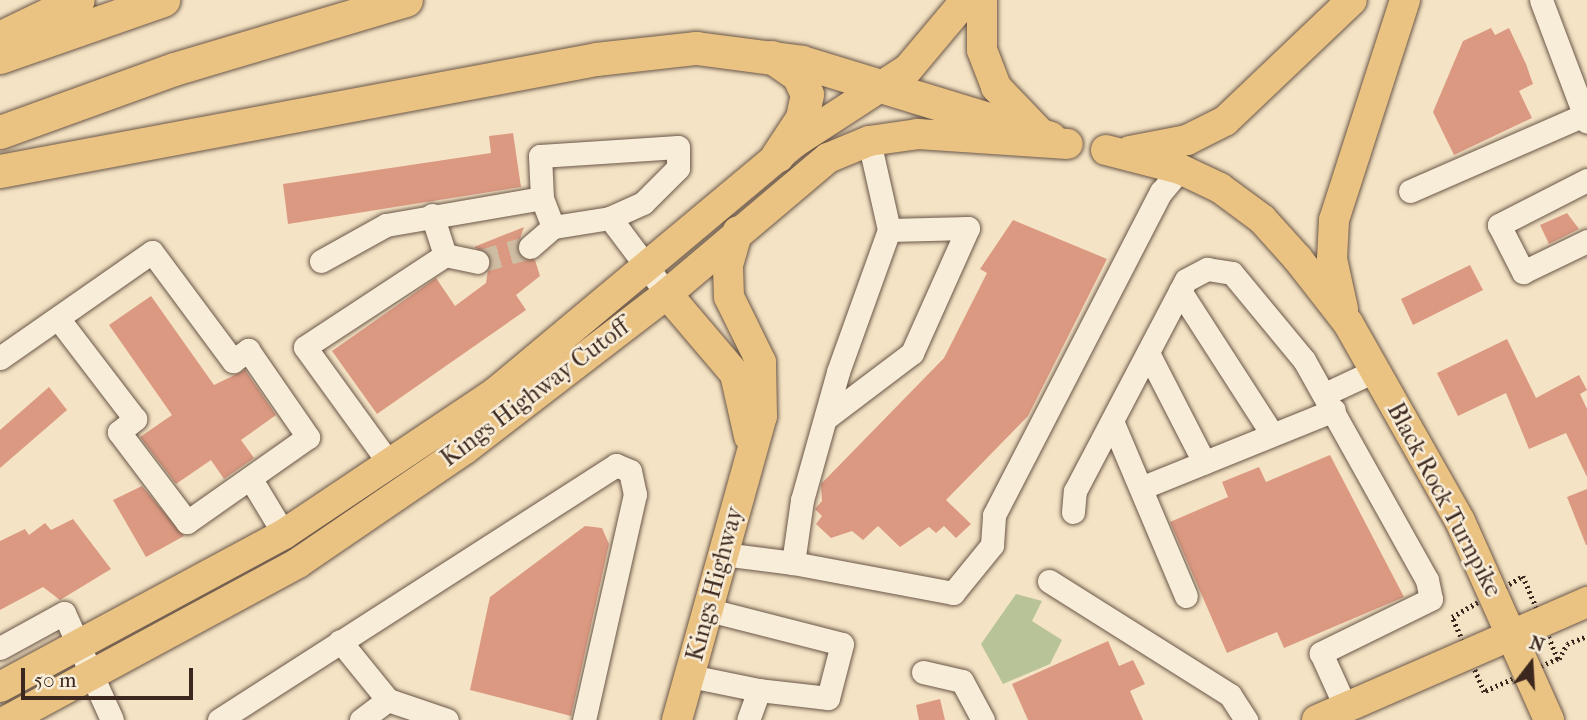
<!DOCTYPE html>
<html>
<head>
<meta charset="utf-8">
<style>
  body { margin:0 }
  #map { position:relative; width:1587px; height:720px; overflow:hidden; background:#f4e3c4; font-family:"IM FELL French Canon",serif }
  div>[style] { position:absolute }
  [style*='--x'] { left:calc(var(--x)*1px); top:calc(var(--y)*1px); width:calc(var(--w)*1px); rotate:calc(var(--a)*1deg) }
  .green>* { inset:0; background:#b8c497 }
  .building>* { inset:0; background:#dc9982 }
  .minor-tunnel>* { height:23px; margin-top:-11.5px; transform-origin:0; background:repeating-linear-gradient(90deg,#cfbda3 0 23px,transparent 0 34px) }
  .path>* { height:4.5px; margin-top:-2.25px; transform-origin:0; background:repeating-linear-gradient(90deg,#3c271e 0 2px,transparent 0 5.5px) }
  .roads { filter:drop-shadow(0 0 2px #6a5648) drop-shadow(0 0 2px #6a5648) }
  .minor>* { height:23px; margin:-11.5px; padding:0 11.5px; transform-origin:11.5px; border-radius:11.5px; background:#f8edd9 }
  .major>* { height:30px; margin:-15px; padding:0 15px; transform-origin:15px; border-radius:15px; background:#eac282 }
  .highway>* { height:33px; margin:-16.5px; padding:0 16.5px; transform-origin:16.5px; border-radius:16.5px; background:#eac282 }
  span { translate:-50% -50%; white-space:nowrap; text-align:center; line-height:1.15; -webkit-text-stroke:5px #f8edd9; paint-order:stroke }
  .street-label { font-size:24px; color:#3c271e }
  .north { position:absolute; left:1496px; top:629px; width:70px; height:70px; -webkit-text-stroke:5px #f8edd9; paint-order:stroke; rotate:17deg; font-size:19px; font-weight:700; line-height:28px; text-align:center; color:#3c271e }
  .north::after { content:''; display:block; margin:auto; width:24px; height:32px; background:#3c271e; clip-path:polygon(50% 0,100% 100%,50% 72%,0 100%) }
  .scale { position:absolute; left:21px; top:668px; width:172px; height:32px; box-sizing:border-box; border:4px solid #3c271e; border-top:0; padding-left:9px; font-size:21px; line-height:24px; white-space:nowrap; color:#3c271e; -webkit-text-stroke:5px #f8edd9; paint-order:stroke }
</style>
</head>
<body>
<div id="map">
  <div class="green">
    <i style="clip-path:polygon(1016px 594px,1042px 601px,1032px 621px,1062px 640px,1050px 664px,1003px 684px,981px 644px)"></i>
  </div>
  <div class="building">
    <i style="clip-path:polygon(1491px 28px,1495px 35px,1509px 28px,1526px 64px,1533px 84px,1519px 91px,1532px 118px,1454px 155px,1433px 112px,1463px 41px)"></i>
    <i style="clip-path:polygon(513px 133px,521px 187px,288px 224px,283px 184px,491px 153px,489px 136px)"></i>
    <i style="clip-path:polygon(1567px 213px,1579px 229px,1549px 244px,1540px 225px)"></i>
    <i style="clip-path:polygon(1013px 220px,1107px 259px,1028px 416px,946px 500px,971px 524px,956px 538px,944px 526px,936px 533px,929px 527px,900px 547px,878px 526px,863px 540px,852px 531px,831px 538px,816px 524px,822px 516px,815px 509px,822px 501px,821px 484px,944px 358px,987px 273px,980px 269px)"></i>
    <i style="clip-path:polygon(524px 227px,516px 250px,535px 260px,540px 276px,516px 295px,526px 310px,377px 414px,332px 351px,436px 278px,455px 306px,486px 283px,490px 257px,474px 247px)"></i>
    <i style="clip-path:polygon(1470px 265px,1483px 290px,1413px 325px,1401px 299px)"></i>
    <i style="clip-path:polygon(151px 296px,214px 385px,245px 370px,276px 415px,241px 440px,254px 458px,224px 479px,211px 460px,176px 484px,140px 437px,172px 415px,109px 325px)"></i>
    <i style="clip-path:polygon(1507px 339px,1536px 398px,1579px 375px,1587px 390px,1580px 394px,1587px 409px,1587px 477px,1566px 433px,1529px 449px,1506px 393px,1458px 416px,1437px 373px)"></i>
    <i style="clip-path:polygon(49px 387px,67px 410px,0 468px,0 430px)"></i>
    <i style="clip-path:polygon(1330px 455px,1404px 597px,1284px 648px,1277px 632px,1227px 653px,1170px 522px,1228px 497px,1222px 482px,1259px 467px,1266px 482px)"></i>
    <i style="clip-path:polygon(142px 486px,184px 536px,146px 557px,113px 500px)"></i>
    <i style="clip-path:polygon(1587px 489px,1587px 545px,1586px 545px,1567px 497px)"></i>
    <i style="clip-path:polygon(73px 519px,111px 569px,60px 600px,43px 587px,0 610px,0 541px,25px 529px,29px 535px,45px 523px,51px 530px)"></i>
    <i style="clip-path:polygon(585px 526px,602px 528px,609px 544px,571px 716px,470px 690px,490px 597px)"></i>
    <i style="clip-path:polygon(1108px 641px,1119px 666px,1133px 660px,1145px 684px,1130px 691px,1143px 720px,1028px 720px,1012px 684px)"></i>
    <i style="clip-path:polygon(940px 699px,945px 720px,919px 720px,916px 705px)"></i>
  </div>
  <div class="minor-tunnel">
    <i style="--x:477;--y:262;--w:55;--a:-15.8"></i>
  </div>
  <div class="path">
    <i style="--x:1523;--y:576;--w:90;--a:67.1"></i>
    <i style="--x:1558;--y:659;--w:81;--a:156"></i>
    <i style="--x:1484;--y:692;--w:82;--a:-113.1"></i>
    <i style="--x:1452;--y:617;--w:82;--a:-30"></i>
    <i style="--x:1559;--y:659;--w:17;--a:-62"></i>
    <i style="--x:1567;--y:644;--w:22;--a:-22"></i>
  </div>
  <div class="roads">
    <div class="minor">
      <i style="--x:1541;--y:0;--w:130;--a:69.3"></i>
      <i style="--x:869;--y:141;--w:91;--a:77.3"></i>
      <i style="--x:889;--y:230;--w:151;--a:109.8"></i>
      <i style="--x:838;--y:372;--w:133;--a:105.7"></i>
      <i style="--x:802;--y:500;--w:64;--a:98.1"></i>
      <i style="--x:793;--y:563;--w:163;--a:10.6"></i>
      <i style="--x:953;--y:593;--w:62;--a:-50.9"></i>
      <i style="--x:992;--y:545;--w:30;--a:-86"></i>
      <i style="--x:994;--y:515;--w:364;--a:-62.7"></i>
      <i style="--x:1161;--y:192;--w:30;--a:-50"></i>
      <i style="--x:1587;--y:180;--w:99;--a:152.9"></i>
      <i style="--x:1499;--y:225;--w:53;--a:62.9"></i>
      <i style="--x:1523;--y:272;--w:71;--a:-25.8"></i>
      <i style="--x:1410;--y:191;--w:190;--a:-23.6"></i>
      <i style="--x:610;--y:218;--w:58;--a:171"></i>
      <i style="--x:553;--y:227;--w:31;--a:-111"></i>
      <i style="--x:542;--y:198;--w:42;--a:-92.7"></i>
      <i style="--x:540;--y:156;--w:138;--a:-3.7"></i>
      <i style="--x:678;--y:147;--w:21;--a:90"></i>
      <i style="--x:678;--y:168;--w:49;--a:135"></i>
      <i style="--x:643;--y:203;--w:36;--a:156"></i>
      <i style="--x:610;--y:218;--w:95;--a:53.1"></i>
      <i style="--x:530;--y:247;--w:30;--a:-41"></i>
      <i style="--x:445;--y:255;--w:33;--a:12"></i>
      <i style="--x:321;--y:261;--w:74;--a:-29"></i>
      <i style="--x:386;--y:225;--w:158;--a:-9.8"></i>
      <i style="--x:1180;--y:291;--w:170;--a:57.2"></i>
      <i style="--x:1148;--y:353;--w:123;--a:62.8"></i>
      <i style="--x:0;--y:358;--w:185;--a:-34.9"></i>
      <i style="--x:152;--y:252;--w:136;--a:53.4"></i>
      <i style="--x:233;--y:361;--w:19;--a:-36"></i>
      <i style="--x:248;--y:350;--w:106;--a:55.4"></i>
      <i style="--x:308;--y:437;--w:148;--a:144.9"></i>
      <i style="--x:187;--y:522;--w:113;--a:-127.1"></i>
      <i style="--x:119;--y:432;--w:21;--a:-39"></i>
      <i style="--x:135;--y:419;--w:123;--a:-127.4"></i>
      <i style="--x:1325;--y:394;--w:54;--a:-25.1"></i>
      <i style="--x:826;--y:418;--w:108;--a:-37.1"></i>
      <i style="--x:912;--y:353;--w:137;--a:-65.9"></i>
      <i style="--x:968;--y:228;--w:79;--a:178.5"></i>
      <i style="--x:1112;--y:421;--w:190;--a:67.1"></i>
      <i style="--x:389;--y:463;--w:143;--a:-125.9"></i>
      <i style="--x:305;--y:347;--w:168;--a:-33.3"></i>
      <i style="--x:445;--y:255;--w:42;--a:-108"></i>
      <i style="--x:252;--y:481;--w:62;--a:58.9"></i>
      <i style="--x:1141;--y:488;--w:208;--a:-22"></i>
      <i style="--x:1073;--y:512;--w:21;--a:-85"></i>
      <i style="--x:1075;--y:491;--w:238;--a:-62.3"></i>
      <i style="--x:1186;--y:280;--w:24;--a:-28"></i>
      <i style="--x:1207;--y:269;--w:25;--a:9"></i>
      <i style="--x:1232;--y:273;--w:113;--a:50.4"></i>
      <i style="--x:1304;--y:360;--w:252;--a:60.8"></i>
      <i style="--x:1427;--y:580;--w:19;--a:78"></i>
      <i style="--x:1431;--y:599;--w:123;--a:153.9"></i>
      <i style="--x:1321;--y:653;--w:60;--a:65.6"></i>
      <i style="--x:723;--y:554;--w:71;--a:7.3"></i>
      <i style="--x:1049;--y:581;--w:214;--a:32.2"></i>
      <i style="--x:1230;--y:695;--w:30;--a:57"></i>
      <i style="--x:709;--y:610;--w:137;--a:14.3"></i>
      <i style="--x:842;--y:644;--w:56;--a:104.5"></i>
      <i style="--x:828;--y:698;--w:69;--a:-173.4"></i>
      <i style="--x:340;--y:641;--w:76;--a:50.9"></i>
      <i style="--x:388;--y:700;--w:62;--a:18.7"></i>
      <i style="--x:0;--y:648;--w:73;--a:-28.7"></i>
      <i style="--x:64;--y:613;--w:117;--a:65.8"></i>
      <i style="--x:923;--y:672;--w:40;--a:13"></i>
      <i style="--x:962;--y:681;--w:44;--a:61.7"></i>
      <i style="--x:690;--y:676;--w:70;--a:11.5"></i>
      <i style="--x:759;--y:690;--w:32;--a:110"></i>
      <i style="--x:219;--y:720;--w:472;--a:-32.7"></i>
      <i style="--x:616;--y:465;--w:15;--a:23"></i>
      <i style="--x:630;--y:471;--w:24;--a:78"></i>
      <i style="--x:635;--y:494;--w:232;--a:102.7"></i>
      <i style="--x:361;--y:720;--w:34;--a:-37"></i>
    </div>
    <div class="major">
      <i style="--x:982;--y:0;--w:50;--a:90"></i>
      <i style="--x:982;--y:50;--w:40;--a:69"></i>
      <i style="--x:996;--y:87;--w:65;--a:46.2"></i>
      <i style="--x:1106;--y:150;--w:76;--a:14.4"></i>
      <i style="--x:1180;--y:169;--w:44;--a:25.4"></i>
      <i style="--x:1220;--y:188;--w:52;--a:36.4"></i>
      <i style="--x:1262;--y:219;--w:54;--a:48"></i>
      <i style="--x:1298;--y:259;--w:81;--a:52"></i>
      <i style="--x:1348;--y:323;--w:227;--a:60.5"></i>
      <i style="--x:1460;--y:521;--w:218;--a:65.9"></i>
      <i style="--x:1130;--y:151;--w:58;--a:-10.9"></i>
      <i style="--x:1187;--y:140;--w:42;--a:-26.6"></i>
      <i style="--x:1225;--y:121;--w:175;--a:-43.6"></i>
      <i style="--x:667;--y:294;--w:105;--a:49.6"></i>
      <i style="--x:735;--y:374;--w:64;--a:77.3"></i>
      <i style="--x:1343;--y:309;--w:51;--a:-102.4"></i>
      <i style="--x:1332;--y:259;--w:39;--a:-87"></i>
      <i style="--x:1334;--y:220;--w:231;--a:-72.1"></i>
      <i style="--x:0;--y:687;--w:323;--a:-28.3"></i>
      <i style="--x:284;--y:534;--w:254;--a:-33.8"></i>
      <i style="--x:495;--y:393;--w:390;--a:-39.9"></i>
      <i style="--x:794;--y:143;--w:136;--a:-33"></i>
      <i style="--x:908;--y:69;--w:90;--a:-50"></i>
      <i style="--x:8;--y:720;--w:330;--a:-28.4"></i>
      <i style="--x:298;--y:563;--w:202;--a:-34.3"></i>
      <i style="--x:465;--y:449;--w:255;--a:-37.5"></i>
      <i style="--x:667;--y:294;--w:211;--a:-40.2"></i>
      <i style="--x:828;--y:158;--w:44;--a:-22.5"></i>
      <i style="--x:869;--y:141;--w:49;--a:-8.1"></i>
      <i style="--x:918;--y:134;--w:150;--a:3.8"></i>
      <i style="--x:677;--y:720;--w:316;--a:-74.4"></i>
      <i style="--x:762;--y:416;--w:54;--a:-91.1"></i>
      <i style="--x:761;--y:362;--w:72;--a:-116.2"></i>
      <i style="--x:729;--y:297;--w:32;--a:-92"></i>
      <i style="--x:728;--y:265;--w:35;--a:-74"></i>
      <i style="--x:1317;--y:720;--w:295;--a:-23.6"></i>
    </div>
    <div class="highway">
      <i style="--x:1;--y:37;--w:85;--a:-25.7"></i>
      <i style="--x:0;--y:57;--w:173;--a:-19.3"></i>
      <i style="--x:772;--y:57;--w:32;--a:35"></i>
      <i style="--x:798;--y:75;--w:21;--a:65"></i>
      <i style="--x:807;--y:94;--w:25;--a:102"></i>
      <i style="--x:802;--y:118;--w:45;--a:123.3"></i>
      <i style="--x:0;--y:132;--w:185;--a:-19.9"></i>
      <i style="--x:174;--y:69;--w:242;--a:-16.6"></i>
      <i style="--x:0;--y:171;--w:606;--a:-10.64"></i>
      <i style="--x:596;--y:59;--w:101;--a:-6.3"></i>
      <i style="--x:696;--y:48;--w:107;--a:7.5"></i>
      <i style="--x:802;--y:62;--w:259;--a:17"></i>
    </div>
  </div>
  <div class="street-label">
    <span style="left:535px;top:393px;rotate:-37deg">Kings Highway Cutoff</span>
    <span style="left:1444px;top:500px;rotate:62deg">Black Rock Turnpike</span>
    <span style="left:715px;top:584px;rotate:-75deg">Kings Highway</span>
  </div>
  <div class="north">N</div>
  <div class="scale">50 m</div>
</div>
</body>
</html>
